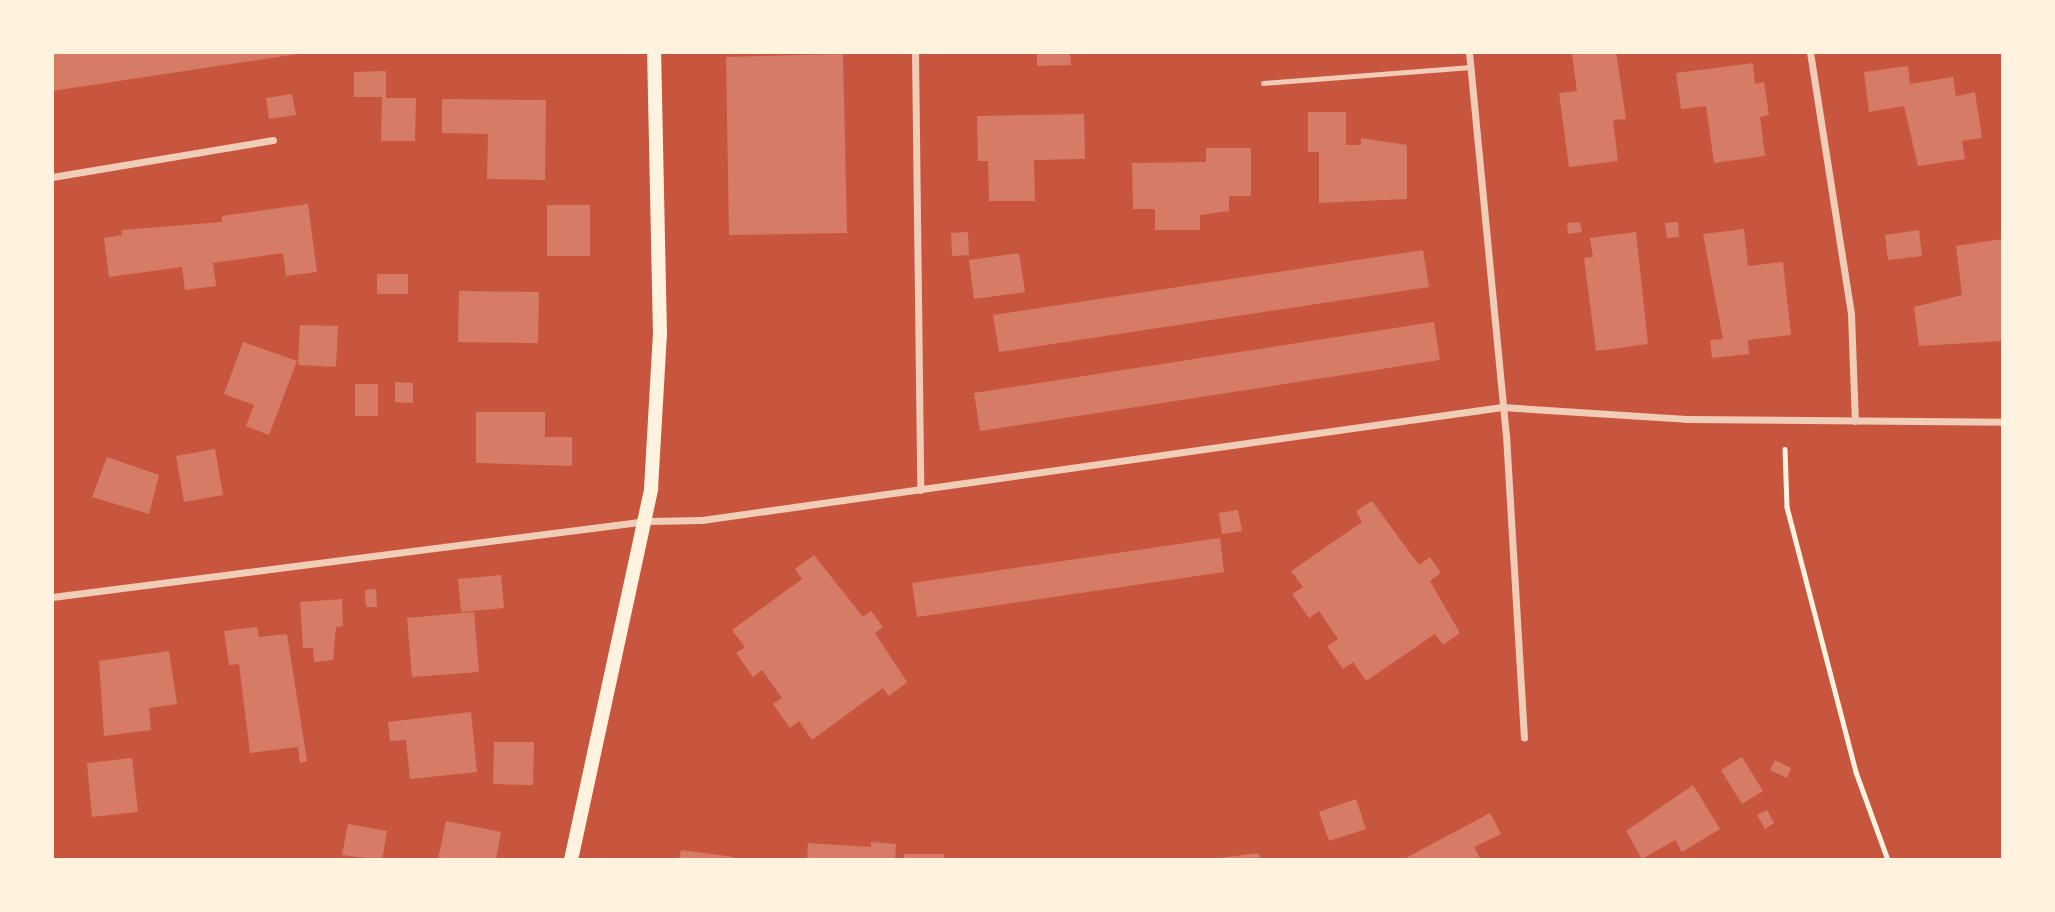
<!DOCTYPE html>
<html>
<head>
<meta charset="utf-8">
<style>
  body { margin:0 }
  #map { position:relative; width:2055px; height:912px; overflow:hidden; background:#c8553d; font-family:Jost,sans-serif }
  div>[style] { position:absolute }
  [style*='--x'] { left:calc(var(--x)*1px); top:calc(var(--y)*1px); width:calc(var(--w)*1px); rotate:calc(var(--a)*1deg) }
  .building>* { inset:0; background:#d67c66 }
  .path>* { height:4.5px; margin:-2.25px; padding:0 2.25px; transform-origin:2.25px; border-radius:2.25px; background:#fff3e0 }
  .service>* { height:5px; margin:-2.5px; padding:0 2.5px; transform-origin:2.5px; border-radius:2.5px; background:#f1ccb7 }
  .minor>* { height:7px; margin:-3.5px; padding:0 3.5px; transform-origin:3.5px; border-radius:3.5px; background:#f1ccb7 }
  .secondary>* { height:14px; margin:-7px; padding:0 7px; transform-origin:7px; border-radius:7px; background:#fff3e0 }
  span { translate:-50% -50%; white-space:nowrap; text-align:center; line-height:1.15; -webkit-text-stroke:7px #fff3e0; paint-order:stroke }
  .frame { position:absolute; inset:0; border:54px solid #fff3e0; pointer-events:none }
</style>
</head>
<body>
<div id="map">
  <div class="building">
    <i style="clip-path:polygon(52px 52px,298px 52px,298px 54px,52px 91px)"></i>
    <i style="clip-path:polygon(1037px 52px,1070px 52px,1071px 65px,1037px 66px)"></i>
    <i style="clip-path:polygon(1616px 52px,1626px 119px,1613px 120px,1618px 161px,1569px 167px,1559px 93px,1577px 91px,1572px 54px)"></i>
    <i style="clip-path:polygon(843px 54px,847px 233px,729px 235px,726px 57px)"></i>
    <i style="clip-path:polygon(1753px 63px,1755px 84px,1764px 82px,1769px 115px,1760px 117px,1765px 156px,1714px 163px,1706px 106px,1681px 109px,1676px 73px)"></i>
    <i style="clip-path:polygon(1908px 66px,1910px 84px,1953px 77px,1956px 96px,1975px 92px,1982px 138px,1962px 141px,1965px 159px,1918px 166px,1904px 106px,1869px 112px,1864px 72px)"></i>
    <i style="clip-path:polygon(386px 71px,386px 98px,416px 98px,415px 141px,381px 141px,382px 97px,354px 97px,354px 72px)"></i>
    <i style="clip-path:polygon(292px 94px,296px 115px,269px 119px,266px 98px)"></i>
    <i style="clip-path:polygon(442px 99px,546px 100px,545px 180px,487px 179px,488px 134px,442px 133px)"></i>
    <i style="clip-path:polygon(1308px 112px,1346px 112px,1346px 145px,1361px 145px,1361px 138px,1407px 145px,1407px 199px,1319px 203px,1319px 152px,1308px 152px)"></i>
    <i style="clip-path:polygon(1084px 114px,1085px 159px,1034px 160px,1035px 201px,989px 201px,988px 161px,978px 161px,977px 116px)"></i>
    <i style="clip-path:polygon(1206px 148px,1251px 148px,1251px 196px,1229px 196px,1229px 211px,1200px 215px,1200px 230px,1155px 230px,1155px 209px,1133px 209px,1132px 163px,1206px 162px)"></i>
    <i style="clip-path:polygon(308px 204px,317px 272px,286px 276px,283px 253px,213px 263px,216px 286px,185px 290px,182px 267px,109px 277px,104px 238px,122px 235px,121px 230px,222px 222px,222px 216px)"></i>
    <i style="clip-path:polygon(547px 205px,590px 205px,590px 256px,547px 256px)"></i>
    <i style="clip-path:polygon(1580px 222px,1582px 232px,1568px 234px,1567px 223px)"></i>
    <i style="clip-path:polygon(1678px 222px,1679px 237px,1667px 238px,1665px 223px)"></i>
    <i style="clip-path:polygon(1744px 229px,1748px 266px,1783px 262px,1791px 335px,1748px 340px,1749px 354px,1712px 358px,1710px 340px,1723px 339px,1703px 234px)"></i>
    <i style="clip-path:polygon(1919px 230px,1922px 256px,1888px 260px,1885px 235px)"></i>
    <i style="clip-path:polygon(968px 232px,969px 255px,952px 256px,951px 233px)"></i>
    <i style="clip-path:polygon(1636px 232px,1648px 344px,1596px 351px,1584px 258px,1593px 257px,1590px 238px)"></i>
    <i style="clip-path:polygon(2002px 239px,2002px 341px,1919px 346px,1914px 307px,1962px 295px,1956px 246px)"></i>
    <i style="clip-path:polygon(1423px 250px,1429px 287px,999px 352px,993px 315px)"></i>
    <i style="clip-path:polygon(1019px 253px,1025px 292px,974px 299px,969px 260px)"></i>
    <i style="clip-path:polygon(377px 274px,408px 274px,408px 294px,377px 294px)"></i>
    <i style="clip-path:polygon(459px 291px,539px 292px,538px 343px,458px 342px)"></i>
    <i style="clip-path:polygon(1434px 322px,1440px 360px,980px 431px,974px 393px)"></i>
    <i style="clip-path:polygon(300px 325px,338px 326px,336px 367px,298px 365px)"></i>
    <i style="clip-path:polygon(243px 342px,297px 361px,269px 435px,246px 426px,254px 405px,224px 394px)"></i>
    <i style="clip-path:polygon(395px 382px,413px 383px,413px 403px,395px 402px)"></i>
    <i style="clip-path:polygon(355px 384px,378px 384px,378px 416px,355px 416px)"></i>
    <i style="clip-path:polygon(476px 412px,545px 412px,545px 437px,572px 437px,572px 466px,476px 463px)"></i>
    <i style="clip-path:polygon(215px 449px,223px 495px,184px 502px,176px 456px)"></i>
    <i style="clip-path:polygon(107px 457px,159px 475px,149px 514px,92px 497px)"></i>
    <i style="clip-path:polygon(1372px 501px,1419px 565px,1430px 557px,1441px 573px,1430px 581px,1460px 633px,1443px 645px,1435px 634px,1366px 681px,1353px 662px,1343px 669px,1327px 646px,1338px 639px,1319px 611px,1309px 618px,1292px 594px,1303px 587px,1291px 571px,1362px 522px,1356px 511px)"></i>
    <i style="clip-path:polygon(1238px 510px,1242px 531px,1222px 534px,1219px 513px)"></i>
    <i style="clip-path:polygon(1220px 538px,1224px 572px,917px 617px,912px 583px)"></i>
    <i style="clip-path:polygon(814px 555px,863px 617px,871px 611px,883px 627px,875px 633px,907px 682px,889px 696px,883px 688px,812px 740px,799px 721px,790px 728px,773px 704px,782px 698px,762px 670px,753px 677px,736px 653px,745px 647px,732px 630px,802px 579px,795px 569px)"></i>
    <i style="clip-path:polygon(501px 575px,504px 608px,461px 612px,458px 579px)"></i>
    <i style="clip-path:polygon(376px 589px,377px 607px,366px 607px,365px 590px)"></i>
    <i style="clip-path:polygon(342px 599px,343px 626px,336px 627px,333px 660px,314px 662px,313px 648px,303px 648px,300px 602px)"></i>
    <i style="clip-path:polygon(474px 612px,479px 672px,412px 677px,407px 618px)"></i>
    <i style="clip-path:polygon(257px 627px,259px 637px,287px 634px,307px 761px,300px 763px,298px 747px,250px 753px,239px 664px,229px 665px,224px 631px)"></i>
    <i style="clip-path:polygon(169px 651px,177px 704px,149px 708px,151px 730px,104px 736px,99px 661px)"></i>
    <i style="clip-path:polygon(471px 712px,477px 772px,410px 779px,406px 740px,390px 741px,388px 722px)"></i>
    <i style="clip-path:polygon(494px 742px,534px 742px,533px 785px,493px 784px)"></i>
    <i style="clip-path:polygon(1742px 757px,1763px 791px,1742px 804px,1721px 770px)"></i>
    <i style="clip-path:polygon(132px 758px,138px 812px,92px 817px,87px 763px)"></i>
    <i style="clip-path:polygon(1775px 760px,1791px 768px,1787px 778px,1770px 770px)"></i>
    <i style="clip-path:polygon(1693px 785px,1720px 829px,1682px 852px,1675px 840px,1642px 859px,1626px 831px)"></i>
    <i style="clip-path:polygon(1356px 799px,1366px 829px,1329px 841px,1319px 812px)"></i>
    <i style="clip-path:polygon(1767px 810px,1774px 823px,1765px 829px,1757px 815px)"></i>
    <i style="clip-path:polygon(1490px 813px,1501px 834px,1474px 847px,1481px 860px,1402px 860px)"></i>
    <i style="clip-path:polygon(446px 821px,501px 832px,496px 860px,438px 860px)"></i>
    <i style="clip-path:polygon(348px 824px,387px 831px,382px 860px,342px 855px)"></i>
    <i style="clip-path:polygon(871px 842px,896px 844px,895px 860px,807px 860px,808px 843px,871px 847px)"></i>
    <i style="clip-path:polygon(681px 850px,734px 857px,733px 860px,679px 860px)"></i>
    <i style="clip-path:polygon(1259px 853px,1260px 860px,1220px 860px,1219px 858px)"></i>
    <i style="clip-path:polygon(904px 854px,944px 854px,944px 860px,904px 860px)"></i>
  </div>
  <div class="path">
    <i style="--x:1785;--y:449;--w:58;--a:88"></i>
    <i style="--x:1787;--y:507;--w:274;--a:75.4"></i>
    <i style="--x:1856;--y:772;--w:94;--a:70"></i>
  </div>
  <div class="service">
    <i style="--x:1263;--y:83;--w:209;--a:-4.4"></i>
  </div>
  <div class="minor">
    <i style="--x:915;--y:52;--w:438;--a:89.3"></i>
    <i style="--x:1469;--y:52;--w:385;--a:84.5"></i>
    <i style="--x:1506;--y:435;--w:303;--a:86.6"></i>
    <i style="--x:1810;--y:52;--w:265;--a:81.1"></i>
    <i style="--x:1851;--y:314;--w:107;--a:87.9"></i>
    <i style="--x:52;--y:177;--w:224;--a:-9.5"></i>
    <i style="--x:52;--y:597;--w:600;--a:-7.28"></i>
    <i style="--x:647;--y:521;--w:55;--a:-1"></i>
    <i style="--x:702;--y:520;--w:808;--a:-8.04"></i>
    <i style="--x:1502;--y:407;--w:184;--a:3.7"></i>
    <i style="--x:1686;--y:419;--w:316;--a:0.5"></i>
  </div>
  <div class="secondary">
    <i style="--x:571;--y:860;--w:380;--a:-77.8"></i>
    <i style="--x:651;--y:489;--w:154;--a:-86.7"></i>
    <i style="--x:660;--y:335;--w:283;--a:-91.2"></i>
  </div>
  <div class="frame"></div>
</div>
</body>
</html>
